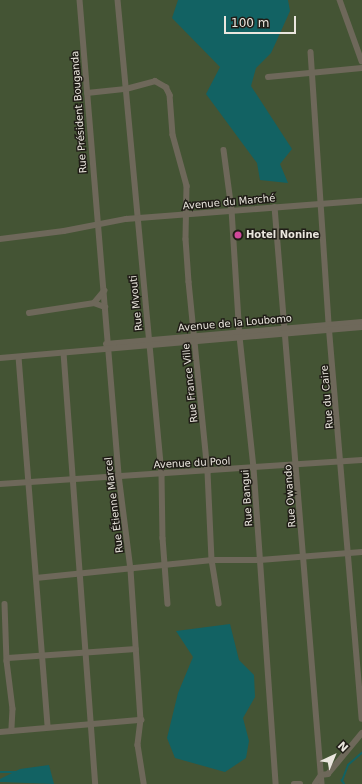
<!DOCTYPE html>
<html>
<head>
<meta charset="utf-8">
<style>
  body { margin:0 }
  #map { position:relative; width:362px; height:784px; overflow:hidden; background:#3b3529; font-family:"DejaVu Sans",sans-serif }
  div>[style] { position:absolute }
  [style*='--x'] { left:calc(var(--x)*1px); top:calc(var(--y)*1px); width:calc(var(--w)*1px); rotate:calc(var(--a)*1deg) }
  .green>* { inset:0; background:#445434 }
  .water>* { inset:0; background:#126263 }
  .stream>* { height:1.5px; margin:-0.75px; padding:0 0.75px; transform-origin:0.75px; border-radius:0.75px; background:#126263 }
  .minor>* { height:5.5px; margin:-2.75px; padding:0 2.75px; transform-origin:2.75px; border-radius:2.75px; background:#6e685a }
  .dots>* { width:11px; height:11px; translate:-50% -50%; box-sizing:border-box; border:2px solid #201d17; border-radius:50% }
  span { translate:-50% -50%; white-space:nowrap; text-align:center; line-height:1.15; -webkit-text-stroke:3px #201d17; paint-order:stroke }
  .street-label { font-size:10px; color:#eae6de }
  .poi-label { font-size:10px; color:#eae6de; font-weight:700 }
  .left { translate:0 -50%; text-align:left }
  .north { position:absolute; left:314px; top:736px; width:40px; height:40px; -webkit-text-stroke:3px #201d17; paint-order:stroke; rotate:44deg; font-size:11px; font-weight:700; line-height:16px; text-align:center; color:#eae6de }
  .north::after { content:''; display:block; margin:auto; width:14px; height:18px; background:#eae6de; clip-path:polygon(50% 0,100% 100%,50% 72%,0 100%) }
  .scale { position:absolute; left:224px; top:16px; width:72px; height:18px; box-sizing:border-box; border:2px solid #eae6de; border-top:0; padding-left:5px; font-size:12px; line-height:14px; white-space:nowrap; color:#eae6de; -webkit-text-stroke:3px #201d17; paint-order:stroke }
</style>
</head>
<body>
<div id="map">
  <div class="green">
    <i style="clip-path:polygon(0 0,362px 0,362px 784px,0 784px)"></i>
  </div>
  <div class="water">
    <i style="clip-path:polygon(178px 0,288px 0,290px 11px,277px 40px,271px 53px,256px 68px,251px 86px,292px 149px,280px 164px,288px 183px,260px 180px,257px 163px,206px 94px,220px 67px,172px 18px)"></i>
    <i style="clip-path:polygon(230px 624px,239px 660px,254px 675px,255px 697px,243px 718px,249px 741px,246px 758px,225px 772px,175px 758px,167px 738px,178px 693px,193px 657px,176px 631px)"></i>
    <i style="clip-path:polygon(49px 765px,54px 784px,0 782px,0 779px,20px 769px)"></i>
  </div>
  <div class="stream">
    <i style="--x:0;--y:772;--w:16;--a:0"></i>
    <i style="--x:344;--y:784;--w:4;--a:-124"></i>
    <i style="--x:342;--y:781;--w:17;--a:-69"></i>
    <i style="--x:348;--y:765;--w:18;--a:-41"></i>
  </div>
  <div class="minor">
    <i style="--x:80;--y:0;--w:477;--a:85.3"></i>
    <i style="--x:119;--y:475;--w:96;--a:82.8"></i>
    <i style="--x:131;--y:570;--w:150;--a:86.2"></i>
    <i style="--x:141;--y:720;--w:25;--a:97"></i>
    <i style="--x:138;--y:745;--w:39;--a:81"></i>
    <i style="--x:118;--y:0;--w:477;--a:84.7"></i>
    <i style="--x:162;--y:475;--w:63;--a:89.1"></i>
    <i style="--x:163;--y:538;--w:66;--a:85.7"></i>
    <i style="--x:340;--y:0;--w:65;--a:70.2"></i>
    <i style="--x:311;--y:52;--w:273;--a:86.2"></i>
    <i style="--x:329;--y:324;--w:396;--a:85.2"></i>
    <i style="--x:268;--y:77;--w:94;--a:-5.5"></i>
    <i style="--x:87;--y:93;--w:39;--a:-6"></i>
    <i style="--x:126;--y:89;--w:30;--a:-15"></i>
    <i style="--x:155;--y:81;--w:13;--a:29"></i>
    <i style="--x:166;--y:87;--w:9;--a:63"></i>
    <i style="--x:170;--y:95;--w:40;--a:85.7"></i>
    <i style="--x:173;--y:135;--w:53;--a:74.6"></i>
    <i style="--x:187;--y:186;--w:53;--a:91.1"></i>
    <i style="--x:186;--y:239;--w:43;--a:86"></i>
    <i style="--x:189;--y:282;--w:191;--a:84.3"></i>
    <i style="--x:208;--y:472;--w:88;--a:87.4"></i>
    <i style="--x:212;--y:560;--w:44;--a:80.8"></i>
    <i style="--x:224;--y:150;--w:61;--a:82.4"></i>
    <i style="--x:232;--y:210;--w:127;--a:86.4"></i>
    <i style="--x:240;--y:337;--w:132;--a:83.9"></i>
    <i style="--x:254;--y:468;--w:317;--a:86"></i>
    <i style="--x:275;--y:207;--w:579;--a:85.34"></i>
    <i style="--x:0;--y:239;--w:64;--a:-7.1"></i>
    <i style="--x:64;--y:231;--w:63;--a:-11"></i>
    <i style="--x:126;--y:219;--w:237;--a:-4.4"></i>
    <i style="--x:94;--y:303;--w:16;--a:-50"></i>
    <i style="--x:29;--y:313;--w:66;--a:-8.7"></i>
    <i style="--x:94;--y:303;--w:12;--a:20"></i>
    <i style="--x:106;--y:344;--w:257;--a:-4.9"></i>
    <i style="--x:64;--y:353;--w:432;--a:85.8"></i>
    <i style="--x:19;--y:357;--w:371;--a:85.5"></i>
    <i style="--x:0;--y:358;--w:363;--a:-4.9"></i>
    <i style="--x:0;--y:484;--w:363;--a:-3.8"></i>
    <i style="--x:36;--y:578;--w:177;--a:-5.8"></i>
    <i style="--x:212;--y:560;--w:48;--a:0"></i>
    <i style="--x:260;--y:560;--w:102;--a:-4.5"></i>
    <i style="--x:5;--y:604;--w:57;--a:88"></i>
    <i style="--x:7;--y:661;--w:48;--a:82.9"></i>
    <i style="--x:13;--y:709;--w:22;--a:93"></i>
    <i style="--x:8;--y:658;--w:128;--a:-4"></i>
    <i style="--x:0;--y:732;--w:142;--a:-4.9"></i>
    <i style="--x:294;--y:784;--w:6;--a:0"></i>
    <i style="--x:315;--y:784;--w:11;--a:-56"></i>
    <i style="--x:321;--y:775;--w:7;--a:-8"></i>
    <i style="--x:328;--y:774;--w:53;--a:-50.3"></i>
  </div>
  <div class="dots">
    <i style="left:238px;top:235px;background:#d1479c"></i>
  </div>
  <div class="street-label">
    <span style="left:79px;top:112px;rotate:-94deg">Rue Président Bouganda</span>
    <span style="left:229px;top:202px;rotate:-5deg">Avenue du Marché</span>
    <span style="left:136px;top:303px;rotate:-96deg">Rue Mvouti</span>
    <span style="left:235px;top:323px;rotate:-5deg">Avenue de la Loubomo</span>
    <span style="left:190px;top:383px;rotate:-96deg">Rue France Ville</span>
    <span style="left:327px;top:397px;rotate:-95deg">Rue du Caire</span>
    <span style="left:192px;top:463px;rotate:-3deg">Avenue du Pool</span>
    <span style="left:290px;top:496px;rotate:-94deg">Rue Owando</span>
    <span style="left:247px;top:498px;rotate:-94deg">Rue Bangui</span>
    <span style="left:114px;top:505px;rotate:-97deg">Rue Étienne Marcel</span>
  </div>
  <div class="poi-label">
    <span class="left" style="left:246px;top:235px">Hotel Nonine</span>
  </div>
  <div class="north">N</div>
  <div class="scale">100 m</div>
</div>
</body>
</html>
